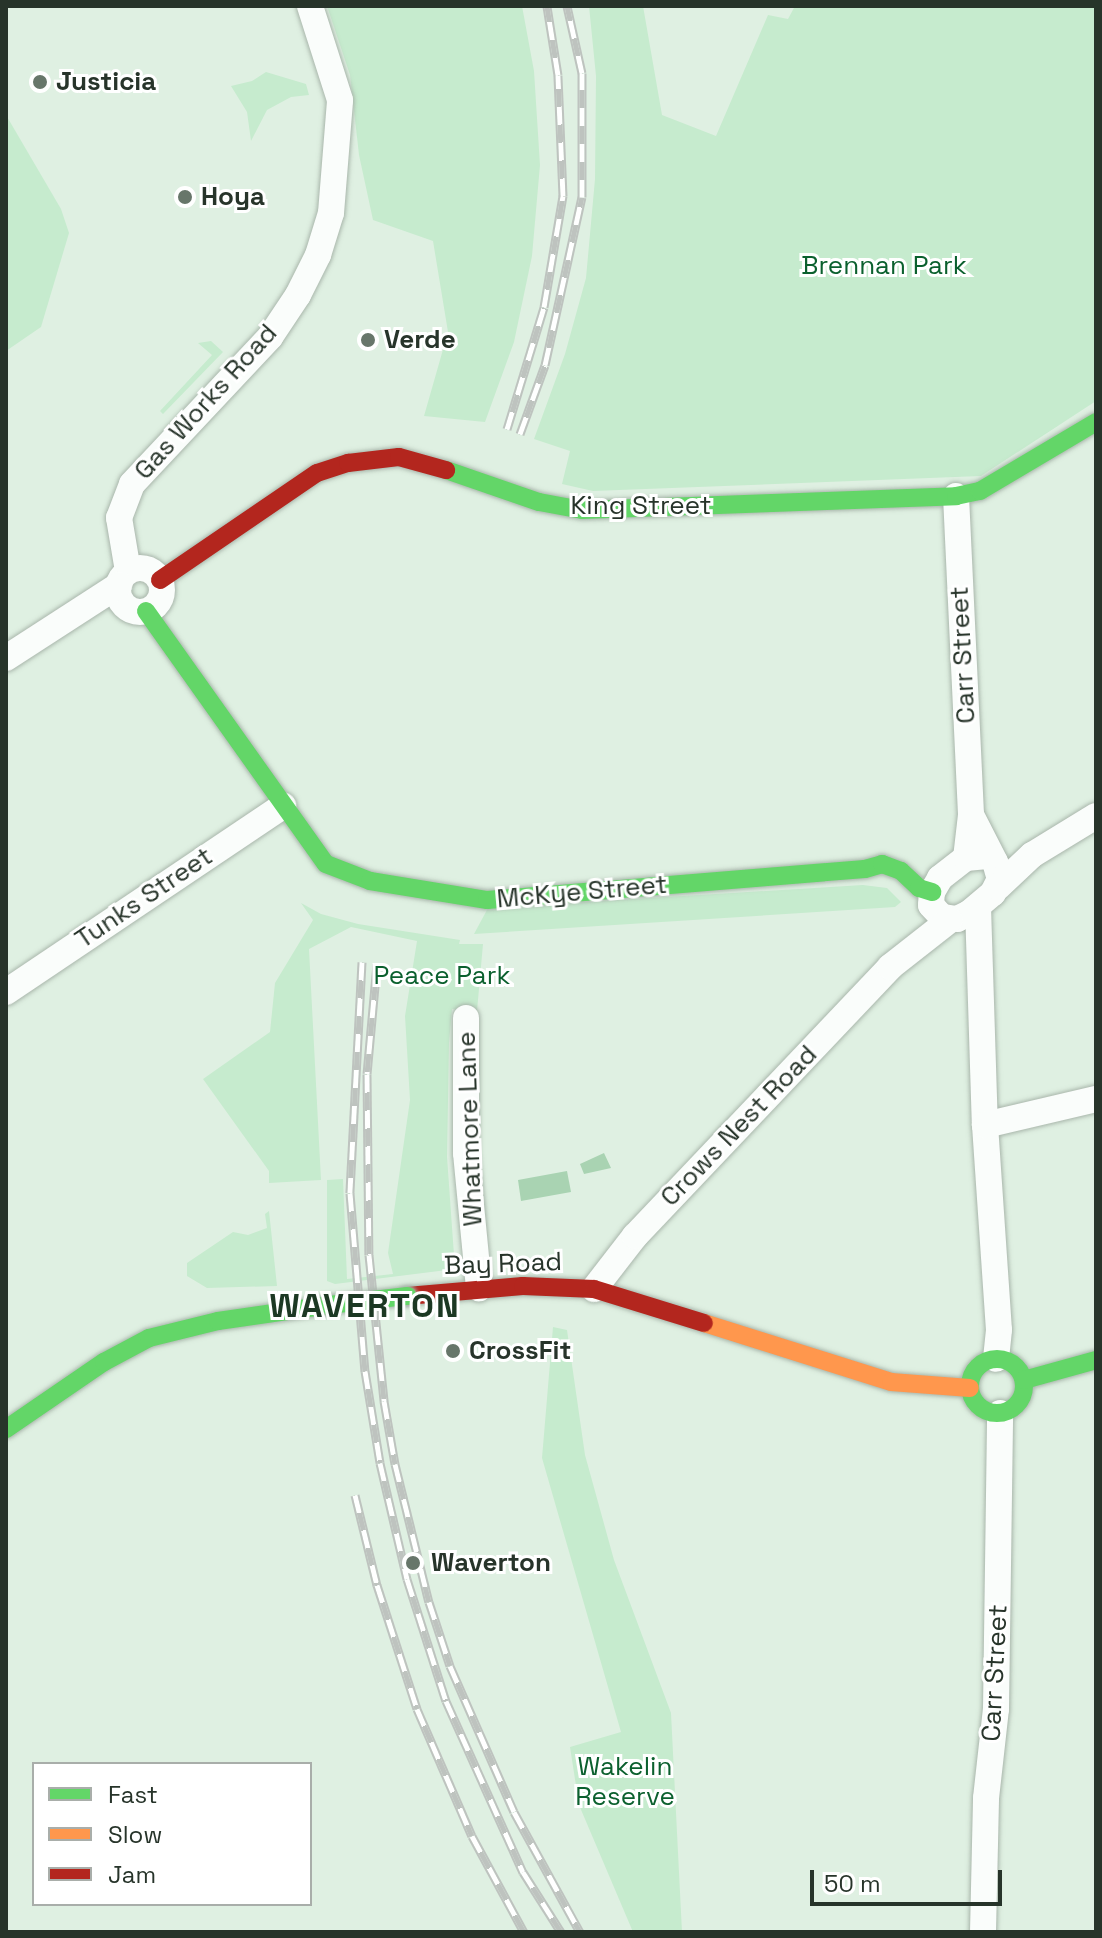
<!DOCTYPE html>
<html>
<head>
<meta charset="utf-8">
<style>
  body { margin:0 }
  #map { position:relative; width:1102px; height:1938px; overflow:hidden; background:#dff0e2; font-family:"Space Grotesk",sans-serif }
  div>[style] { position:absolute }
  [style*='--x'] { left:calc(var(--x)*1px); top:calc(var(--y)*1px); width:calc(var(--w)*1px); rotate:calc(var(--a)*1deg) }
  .green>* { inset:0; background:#c6ebce }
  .water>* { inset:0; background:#a9d3b2 }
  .roads { filter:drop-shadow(0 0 2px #a9b6ab) drop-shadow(0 0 2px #a9b6ab) }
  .street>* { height:26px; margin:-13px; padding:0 13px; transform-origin:13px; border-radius:13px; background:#fafdfb }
  .street>.ring { margin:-13px; padding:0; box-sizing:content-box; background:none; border:26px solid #fafdfb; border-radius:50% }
  .fast>* { height:18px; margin:-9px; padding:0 9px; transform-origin:9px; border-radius:9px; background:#63d668 }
  .fast>.ring { margin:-9px; padding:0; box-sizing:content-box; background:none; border:18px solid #63d668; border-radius:50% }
  .slow>* { height:18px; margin:-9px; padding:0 9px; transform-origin:9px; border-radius:9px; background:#ff974d }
  .jam>* { height:18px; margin:-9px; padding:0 9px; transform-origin:9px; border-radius:9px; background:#b3261e }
  .rail>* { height:9px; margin-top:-4.5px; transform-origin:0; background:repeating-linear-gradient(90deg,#fff 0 18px,#bec3bf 0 36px); box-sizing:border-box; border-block:2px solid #bec3bf }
  .bridges { filter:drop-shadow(0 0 2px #a9b6ab) drop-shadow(0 0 2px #a9b6ab) }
  .fast-bridge>* { height:18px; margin:-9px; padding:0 9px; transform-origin:9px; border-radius:9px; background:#63d668 }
  .dots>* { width:22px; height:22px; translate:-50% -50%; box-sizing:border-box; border:4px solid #fff; border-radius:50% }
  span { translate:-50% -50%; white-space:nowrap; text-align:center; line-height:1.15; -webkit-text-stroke:6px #fff; paint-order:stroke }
  .poi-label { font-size:26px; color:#27342a; font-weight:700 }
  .left { translate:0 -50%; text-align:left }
  .park-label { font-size:26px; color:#0b602e }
  .street-label { font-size:26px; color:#27342a }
  .district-label { font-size:34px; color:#1c3823; font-weight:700; letter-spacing:2px }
  .frame { position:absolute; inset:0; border:8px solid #27342a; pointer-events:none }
  .legend { position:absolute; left:32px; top:1762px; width:280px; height:144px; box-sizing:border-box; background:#fff; border:2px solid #a9aeaa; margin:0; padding:10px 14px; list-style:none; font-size:24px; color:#27342a }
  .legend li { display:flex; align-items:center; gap:16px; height:40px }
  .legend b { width:40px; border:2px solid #a9aeaa }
  .scale { position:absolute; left:810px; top:1870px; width:192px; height:36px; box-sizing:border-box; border:4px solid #27342a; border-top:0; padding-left:10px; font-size:24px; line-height:28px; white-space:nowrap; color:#27342a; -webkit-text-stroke:6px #fff; paint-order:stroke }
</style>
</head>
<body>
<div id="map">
  <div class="green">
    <i style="clip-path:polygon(327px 6px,522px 6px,534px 71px,540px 165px,532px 256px,514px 342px,485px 422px,424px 416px,448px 332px,433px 241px,373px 220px,359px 155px,350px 75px)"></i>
    <i style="clip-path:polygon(589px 6px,643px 6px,662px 115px,716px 136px,768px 15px,788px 19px,795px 6px,1096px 6px,1096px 401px,981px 476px,593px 491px,562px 484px,570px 451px,534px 439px,565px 354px,586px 278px,595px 179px,596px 76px)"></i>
    <i style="clip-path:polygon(266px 72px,306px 84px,309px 95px,291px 97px,267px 110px,251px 141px,247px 112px,231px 86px,252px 81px)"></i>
    <i style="clip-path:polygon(6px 115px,61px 209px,69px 233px,41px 327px,6px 351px)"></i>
    <i style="clip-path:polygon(211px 341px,223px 352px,163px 414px,160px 411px,212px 355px,198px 343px)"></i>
    <i style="clip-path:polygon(863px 885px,887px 888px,901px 902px,895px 907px,474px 934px,488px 908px)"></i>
    <i style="clip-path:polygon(301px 903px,321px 914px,358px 924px,460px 940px,459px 944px,483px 944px,477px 1011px,452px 1009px,449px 1043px,447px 1157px,455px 1269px,335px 1284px,327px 1281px,327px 1180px,343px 1179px,347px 1279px,393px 1274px,388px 1253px,410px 1100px,405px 1016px,417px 941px,351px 927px,309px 949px,321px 1180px,269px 1183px,269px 1171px,203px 1079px,270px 1032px,275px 983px,313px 920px)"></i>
    <i style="clip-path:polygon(269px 1211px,277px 1286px,207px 1288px,187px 1276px,187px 1263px,233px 1232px,248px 1235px,267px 1228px,265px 1214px)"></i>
    <i style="clip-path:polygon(553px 1327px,567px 1330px,585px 1455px,614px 1560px,671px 1713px,682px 1932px,633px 1932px,579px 1805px,570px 1747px,621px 1732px,542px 1458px)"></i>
  </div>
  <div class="water">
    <i style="clip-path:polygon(604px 1153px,611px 1168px,584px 1174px,580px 1164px)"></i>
    <i style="clip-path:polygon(567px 1171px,571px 1192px,521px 1201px,518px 1180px)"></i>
  </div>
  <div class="roads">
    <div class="street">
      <i style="--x:956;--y:496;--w:319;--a:87.3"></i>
      <i style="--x:971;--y:815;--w:43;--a:96.6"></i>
      <i class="ring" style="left:118px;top:568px;width:18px;height:18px"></i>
      <i style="--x:128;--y:571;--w:54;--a:-99.6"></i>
      <i style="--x:119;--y:518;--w:36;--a:-69"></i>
      <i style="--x:132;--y:484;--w:202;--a:-46.8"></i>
      <i style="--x:270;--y:337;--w:50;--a:-56.3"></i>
      <i style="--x:298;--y:295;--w:45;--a:-63.4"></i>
      <i style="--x:318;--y:255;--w:44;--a:-72.8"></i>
      <i style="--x:331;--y:213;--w:113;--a:-85.4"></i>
      <i style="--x:340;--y:100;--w:99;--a:-107.7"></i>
      <i style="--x:6;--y:658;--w:135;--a:-32.9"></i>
      <i style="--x:971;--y:815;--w:53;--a:62.9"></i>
      <i style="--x:995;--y:862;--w:18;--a:74"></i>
      <i style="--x:1000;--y:879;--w:16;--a:117"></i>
      <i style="--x:993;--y:893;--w:31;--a:140"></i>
      <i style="--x:969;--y:913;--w:13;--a:153"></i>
      <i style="--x:957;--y:919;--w:15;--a:-172"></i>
      <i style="--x:942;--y:917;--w:16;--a:-133"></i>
      <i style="--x:931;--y:905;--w:13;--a:-86"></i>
      <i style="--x:932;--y:892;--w:16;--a:-60"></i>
      <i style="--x:940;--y:878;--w:33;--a:-38"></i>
      <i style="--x:966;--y:858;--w:24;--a:-5"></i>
      <i style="--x:998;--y:887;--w:47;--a:-43.3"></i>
      <i style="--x:1032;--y:855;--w:75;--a:-31.4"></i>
      <i style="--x:978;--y:907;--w:218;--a:88.2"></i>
      <i style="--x:985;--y:1125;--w:205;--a:86.1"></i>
      <i style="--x:999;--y:1330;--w:29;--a:96"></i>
      <i style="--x:6;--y:992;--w:334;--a:-33.9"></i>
      <i style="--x:466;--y:1018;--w:135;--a:90"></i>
      <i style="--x:466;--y:1153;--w:136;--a:84.5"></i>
      <i style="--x:985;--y:1125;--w:114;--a:-13.2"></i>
      <i style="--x:594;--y:1289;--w:67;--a:-52.3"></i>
      <i style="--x:635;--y:1236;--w:371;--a:-46.5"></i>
      <i style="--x:890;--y:967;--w:76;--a:-38.1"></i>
      <i style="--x:983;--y:1932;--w:134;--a:-88.7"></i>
      <i style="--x:986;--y:1798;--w:90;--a:-83.6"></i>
      <i style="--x:996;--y:1709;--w:296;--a:-89.2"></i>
    </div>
    <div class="fast">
      <i style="--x:446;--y:470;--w:98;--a:19"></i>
      <i style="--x:539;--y:502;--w:44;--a:10.5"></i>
      <i style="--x:582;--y:510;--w:374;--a:-2.1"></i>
      <i style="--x:956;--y:496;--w:25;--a:-12"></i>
      <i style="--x:980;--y:491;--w:135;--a:-30.7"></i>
      <i style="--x:146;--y:611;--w:310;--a:54.6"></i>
      <i style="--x:326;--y:864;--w:47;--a:21.1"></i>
      <i style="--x:370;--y:881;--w:119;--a:9.2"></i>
      <i style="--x:487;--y:900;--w:379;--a:-4.7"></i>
      <i style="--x:865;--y:869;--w:18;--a:-16"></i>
      <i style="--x:882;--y:864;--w:20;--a:20"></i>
      <i style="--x:901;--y:871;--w:25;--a:43"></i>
      <i style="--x:919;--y:888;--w:14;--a:17"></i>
      <i class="ring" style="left:970px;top:1359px;width:36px;height:36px"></i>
      <i style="--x:1024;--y:1380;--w:75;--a:-15.5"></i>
      <i style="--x:6;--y:1429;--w:119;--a:-34.4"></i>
      <i style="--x:104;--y:1362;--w:51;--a:-28.1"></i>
      <i style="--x:149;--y:1338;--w:71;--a:-13.8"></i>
      <i style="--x:218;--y:1321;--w:112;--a:-8.2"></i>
    </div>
    <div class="slow">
      <i style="--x:704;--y:1323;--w:196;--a:17.5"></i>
      <i style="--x:891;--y:1382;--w:79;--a:4.3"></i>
    </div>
    <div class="jam">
      <i style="--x:160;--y:580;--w:190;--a:-34.3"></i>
      <i style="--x:317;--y:473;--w:33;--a:-18"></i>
      <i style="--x:348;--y:463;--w:51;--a:-6.7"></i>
      <i style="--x:399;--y:457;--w:49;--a:15.5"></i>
      <i style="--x:407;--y:1296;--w:116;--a:-4.9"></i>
      <i style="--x:523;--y:1286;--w:71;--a:2.4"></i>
      <i style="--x:594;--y:1289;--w:115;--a:17.2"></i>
    </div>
  </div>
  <div class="rail">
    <i style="--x:507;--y:429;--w:127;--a:-73.1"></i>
    <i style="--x:544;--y:307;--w:113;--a:-80.3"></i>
    <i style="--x:563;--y:196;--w:121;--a:-92.4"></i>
    <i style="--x:558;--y:75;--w:70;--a:-99.1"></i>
    <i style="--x:520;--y:434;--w:73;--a:-70.1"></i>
    <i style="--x:545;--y:365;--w:172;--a:-77.6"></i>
    <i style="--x:582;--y:197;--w:124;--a:-90"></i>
    <i style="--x:582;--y:73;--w:69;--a:-102.6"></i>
    <i style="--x:362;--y:962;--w:231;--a:93"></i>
    <i style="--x:350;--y:1193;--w:179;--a:85.2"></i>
    <i style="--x:365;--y:1371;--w:93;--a:80.7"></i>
    <i style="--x:380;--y:1463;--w:119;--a:76.9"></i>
    <i style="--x:407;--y:1579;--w:128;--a:72.3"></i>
    <i style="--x:446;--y:1701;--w:188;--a:65.8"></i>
    <i style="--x:523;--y:1872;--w:71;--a:57.7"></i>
    <i style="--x:377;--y:964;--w:110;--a:95.2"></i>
    <i style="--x:367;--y:1074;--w:181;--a:89.4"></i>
    <i style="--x:369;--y:1255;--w:147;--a:84.1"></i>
    <i style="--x:384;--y:1401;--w:64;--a:80.1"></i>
    <i style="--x:395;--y:1464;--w:142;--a:76.2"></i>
    <i style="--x:429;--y:1602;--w:67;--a:71.8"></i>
    <i style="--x:450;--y:1666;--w:159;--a:66.3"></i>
    <i style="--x:514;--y:1812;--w:137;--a:61.2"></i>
    <i style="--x:355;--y:1495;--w:93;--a:76.3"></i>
    <i style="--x:377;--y:1585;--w:130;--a:72.1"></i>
    <i style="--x:417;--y:1709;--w:138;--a:66.6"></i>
    <i style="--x:472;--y:1836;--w:109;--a:61.6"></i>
  </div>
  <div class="bridges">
    <div class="fast-bridge">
      <i style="--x:329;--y:1305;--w:79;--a:-6.6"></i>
    </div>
  </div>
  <div class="dots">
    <i style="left:40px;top:82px;background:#67766a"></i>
    <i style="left:185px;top:197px;background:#67766a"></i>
    <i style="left:368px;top:340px;background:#67766a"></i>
    <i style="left:453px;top:1351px;background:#67766a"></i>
    <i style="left:413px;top:1563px;background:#67766a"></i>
  </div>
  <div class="poi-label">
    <span class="left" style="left:56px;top:82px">Justicia</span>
    <span class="left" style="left:201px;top:197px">Hoya</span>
    <span class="left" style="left:384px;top:340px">Verde</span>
    <span class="left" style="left:469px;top:1351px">CrossFit</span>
    <span class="left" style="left:431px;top:1563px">Waverton</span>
  </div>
  <div class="park-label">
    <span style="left:884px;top:266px">Brennan Park</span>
    <span style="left:442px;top:976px">Peace Park</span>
    <span style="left:625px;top:1782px">Wakelin<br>Reserve</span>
  </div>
  <div class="street-label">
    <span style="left:206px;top:402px;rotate:-48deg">Gas Works Road</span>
    <span style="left:641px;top:506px">King Street</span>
    <span style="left:963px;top:655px;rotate:-93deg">Carr Street</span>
    <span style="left:582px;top:892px;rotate:-5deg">McKye Street</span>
    <span style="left:144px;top:898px;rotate:-34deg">Tunks Street</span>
    <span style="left:739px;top:1126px;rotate:-46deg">Crows Nest Road</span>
    <span style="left:470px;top:1129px;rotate:-92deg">Whatmore Lane</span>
    <span style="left:503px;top:1264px;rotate:-2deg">Bay Road</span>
    <span style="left:995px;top:1673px;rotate:-87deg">Carr Street</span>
  </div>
  <div class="district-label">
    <span style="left:365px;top:1306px">WAVERTON</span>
  </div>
  <div class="frame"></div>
  <ul class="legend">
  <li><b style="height:10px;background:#63d668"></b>Fast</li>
  <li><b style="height:10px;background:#ff974d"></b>Slow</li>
  <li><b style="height:10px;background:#b3261e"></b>Jam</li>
  </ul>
  <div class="scale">50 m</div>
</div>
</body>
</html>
